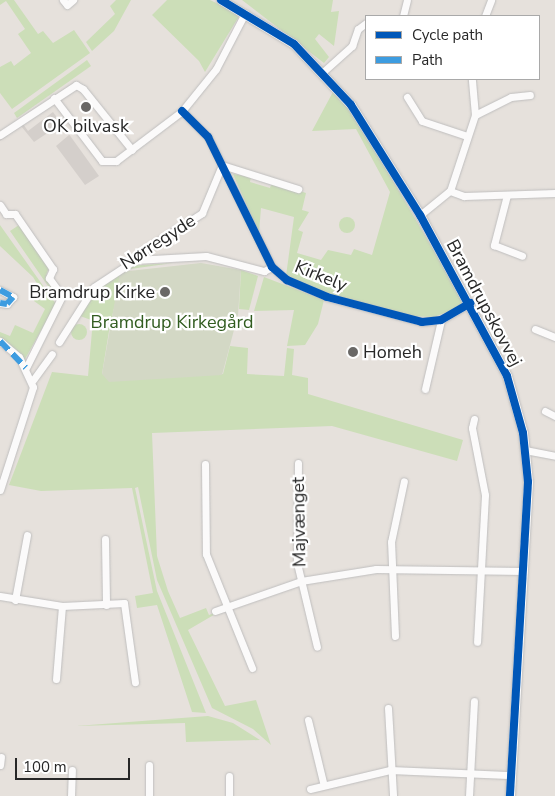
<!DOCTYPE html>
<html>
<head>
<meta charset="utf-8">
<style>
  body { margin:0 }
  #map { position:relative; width:555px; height:796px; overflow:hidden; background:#e6e1dc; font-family:"Nunito Sans",sans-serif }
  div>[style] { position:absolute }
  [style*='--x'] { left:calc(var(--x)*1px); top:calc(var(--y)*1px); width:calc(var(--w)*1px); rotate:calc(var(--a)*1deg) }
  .green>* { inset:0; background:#ccdeb8 }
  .round { border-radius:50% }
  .cemetery>* { inset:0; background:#d3d8c5 }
  .plaza>* { inset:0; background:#d4cfcb }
  .roads { filter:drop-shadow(0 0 1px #bfbebe) drop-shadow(0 0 1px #bfbebe) }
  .minor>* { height:7px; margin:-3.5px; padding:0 3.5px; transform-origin:3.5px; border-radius:3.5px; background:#fbfafa }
  .tertiary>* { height:9px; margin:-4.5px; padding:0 4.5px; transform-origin:4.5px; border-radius:4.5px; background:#fbfafa }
  .quiet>* { height:6px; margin-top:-3px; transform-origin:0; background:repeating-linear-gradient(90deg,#3d9ce0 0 12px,transparent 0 18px) }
  .cycleway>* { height:8px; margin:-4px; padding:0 4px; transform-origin:4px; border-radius:4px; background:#0057b8 }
  .dots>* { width:14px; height:14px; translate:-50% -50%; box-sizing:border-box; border:2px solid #fff; border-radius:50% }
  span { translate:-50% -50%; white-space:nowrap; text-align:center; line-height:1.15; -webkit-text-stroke:4.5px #fff; paint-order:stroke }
  .poi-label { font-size:18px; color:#272727 }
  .right { translate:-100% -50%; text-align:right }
  .left { translate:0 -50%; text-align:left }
  .street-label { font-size:18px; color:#272727 }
  .park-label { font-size:18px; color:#315c1f }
  .legend { position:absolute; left:365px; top:15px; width:175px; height:65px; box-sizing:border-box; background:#fff; border:1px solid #a9a9a9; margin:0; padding:6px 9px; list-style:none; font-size:15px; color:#272727 }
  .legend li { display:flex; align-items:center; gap:10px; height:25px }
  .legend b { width:25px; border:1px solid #a9a9a9 }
  .scale { position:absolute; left:15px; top:758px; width:115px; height:22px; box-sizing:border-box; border:2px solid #272727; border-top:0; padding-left:6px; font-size:15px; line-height:18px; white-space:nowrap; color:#272727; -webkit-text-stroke:4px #fff; paint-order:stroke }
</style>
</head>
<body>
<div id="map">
  <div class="green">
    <i style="clip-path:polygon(0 0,14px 0,38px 34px,43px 31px,53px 43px,74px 30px,90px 53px,12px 109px,0 93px,0 67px,11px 61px,14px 66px,31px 53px,18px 34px,25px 29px,6px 1px,0 5px)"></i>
    <i style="clip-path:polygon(116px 0,131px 0,114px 31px,92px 51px,86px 42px,115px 14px,110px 6px)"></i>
    <i style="clip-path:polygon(167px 0,210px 0,237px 13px,238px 18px,205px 72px,199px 61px,152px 15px)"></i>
    <i style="clip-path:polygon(242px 0,333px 0,331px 12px,339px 11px,334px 46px,319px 34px,315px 39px,329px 57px,324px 63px)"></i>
    <i style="clip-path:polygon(87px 60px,91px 66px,17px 118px,14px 113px)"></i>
    <i style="clip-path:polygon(334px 90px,356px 118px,464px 302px,447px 312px,434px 317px,404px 316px,317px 290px,286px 276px,294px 217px,261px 208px,259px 233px,233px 174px,251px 177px,250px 182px,270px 188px,272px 182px,306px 193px,302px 210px,309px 212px,298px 230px,303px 232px,297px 253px,321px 260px,328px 250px,351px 255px,354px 249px,372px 255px,390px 192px,356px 129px,312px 131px)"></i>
    <i class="round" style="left:339px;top:217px;width:16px;height:16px"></i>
    <i style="clip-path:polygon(0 225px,56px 304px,25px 359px,0 338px,0 332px,10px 336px,15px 325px,33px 333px,45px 309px,34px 301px,39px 287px,33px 277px,0 246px)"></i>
    <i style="clip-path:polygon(19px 225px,49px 267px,46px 276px,57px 299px,10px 231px)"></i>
    <i style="clip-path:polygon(173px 263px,123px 270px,111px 321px,107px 317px,94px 317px,94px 321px,80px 316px,94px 291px,125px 266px)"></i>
    <i style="clip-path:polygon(241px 270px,258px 276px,249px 310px,239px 309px)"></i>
    <i style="clip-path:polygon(264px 277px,324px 300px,318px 324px,305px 345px,287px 346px,294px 310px,254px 311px)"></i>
    <i class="round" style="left:71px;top:324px;width:16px;height:16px"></i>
    <i style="clip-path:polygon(97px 325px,110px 325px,102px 374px,223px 374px,230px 346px,248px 348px,247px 374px,284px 376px,287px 348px,294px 349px,292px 375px,308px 378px,308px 394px,463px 440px,457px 461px,332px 426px,152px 433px,157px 556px,168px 591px,180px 618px,206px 608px,209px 615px,224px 609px,188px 630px,225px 706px,256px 700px,271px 745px,253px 729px,212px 708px,157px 580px,138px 487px,135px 488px,157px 591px,206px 713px,192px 712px,157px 605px,137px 608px,135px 596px,153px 593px,132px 488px,41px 491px,9px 485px,52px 372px,88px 376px,92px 331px)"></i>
    <i style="clip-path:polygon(208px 716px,233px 723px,260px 740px,186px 742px,185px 723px,76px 726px)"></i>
  </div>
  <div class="cemetery">
    <i style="clip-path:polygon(201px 263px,241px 270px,238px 315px,222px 375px,109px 382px,102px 374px,120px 272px)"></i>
  </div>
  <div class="plaza">
    <i style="clip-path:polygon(53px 112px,99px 176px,85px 185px,56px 146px,69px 135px,61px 124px,34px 142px,21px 126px,0 141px,0 135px,21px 121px,28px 131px)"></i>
  </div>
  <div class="roads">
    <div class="minor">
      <i style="--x:63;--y:0;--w:6;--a:51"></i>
      <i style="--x:67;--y:5;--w:8;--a:-40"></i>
      <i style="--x:403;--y:16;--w:16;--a:-76"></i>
      <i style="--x:485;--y:16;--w:17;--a:-69"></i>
      <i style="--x:324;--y:71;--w:38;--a:-42"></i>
      <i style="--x:352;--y:46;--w:18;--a:-71"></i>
      <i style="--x:358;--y:29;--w:10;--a:-37"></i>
      <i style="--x:407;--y:97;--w:28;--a:58"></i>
      <i style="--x:422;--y:121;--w:47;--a:18.4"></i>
      <i style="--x:54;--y:98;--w:79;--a:52.7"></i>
      <i style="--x:102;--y:161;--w:14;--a:0"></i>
      <i style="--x:116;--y:161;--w:83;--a:-37.1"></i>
      <i style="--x:182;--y:111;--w:54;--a:-51"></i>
      <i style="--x:216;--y:69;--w:63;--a:-62.6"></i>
      <i style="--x:182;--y:111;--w:37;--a:45"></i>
      <i style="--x:208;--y:137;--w:145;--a:63.8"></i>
      <i style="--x:272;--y:267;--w:20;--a:41"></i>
      <i style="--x:287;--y:280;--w:43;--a:23"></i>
      <i style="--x:327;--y:297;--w:98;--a:14.7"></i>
      <i style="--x:422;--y:322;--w:19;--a:-6"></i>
      <i style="--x:441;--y:320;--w:34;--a:-30"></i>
      <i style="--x:475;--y:115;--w:40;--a:-26.6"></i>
      <i style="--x:511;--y:97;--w:19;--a:-6"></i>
      <i style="--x:0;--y:135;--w:91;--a:-33.3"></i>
      <i style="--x:76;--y:85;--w:8;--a:30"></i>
      <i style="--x:83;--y:89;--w:78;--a:51.2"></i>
      <i style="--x:222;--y:165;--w:80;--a:17.5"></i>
      <i style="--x:450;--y:191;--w:15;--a:20"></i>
      <i style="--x:464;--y:196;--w:91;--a:-1.9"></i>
      <i style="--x:507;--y:195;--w:52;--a:104.6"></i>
      <i style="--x:494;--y:245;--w:30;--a:21"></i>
      <i style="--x:0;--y:205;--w:11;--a:56"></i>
      <i style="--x:6;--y:214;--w:9;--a:0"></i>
      <i style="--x:15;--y:214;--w:67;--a:55.4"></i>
      <i style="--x:53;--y:269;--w:10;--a:114"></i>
      <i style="--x:49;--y:278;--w:22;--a:54"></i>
      <i style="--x:62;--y:296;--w:80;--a:116.6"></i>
      <i style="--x:420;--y:215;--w:38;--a:-39"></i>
      <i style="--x:450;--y:191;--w:80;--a:-71.8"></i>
      <i style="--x:475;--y:115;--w:36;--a:-95"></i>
      <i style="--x:135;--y:260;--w:13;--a:-48"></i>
      <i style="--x:144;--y:250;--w:69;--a:-32.5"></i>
      <i style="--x:202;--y:213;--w:52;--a:-67.4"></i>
      <i style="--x:0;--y:290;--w:15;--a:28"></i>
      <i style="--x:13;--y:297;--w:9;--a:131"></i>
      <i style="--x:7;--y:304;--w:7;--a:-172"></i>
      <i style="--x:535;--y:329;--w:22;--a:22"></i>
      <i style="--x:0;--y:341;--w:25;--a:40"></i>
      <i style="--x:19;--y:357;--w:33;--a:65"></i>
      <i style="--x:33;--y:387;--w:108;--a:107.8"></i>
      <i style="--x:59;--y:342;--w:65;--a:-57.5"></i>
      <i style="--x:94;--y:287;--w:49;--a:-33.4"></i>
      <i style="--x:135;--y:260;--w:71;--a:-3.2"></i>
      <i style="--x:206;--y:256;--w:60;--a:14.5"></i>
      <i style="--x:264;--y:271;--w:9;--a:-27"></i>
      <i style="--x:33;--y:380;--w:32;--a:-54"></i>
      <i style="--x:425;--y:389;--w:71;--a:-76.9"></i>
      <i style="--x:545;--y:411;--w:11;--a:27"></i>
      <i style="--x:474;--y:419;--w:9;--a:103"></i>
      <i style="--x:472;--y:428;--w:68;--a:79"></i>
      <i style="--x:485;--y:495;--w:147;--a:93.1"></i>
      <i style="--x:525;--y:450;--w:31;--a:11"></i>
      <i style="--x:298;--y:463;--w:100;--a:90.6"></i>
      <i style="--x:297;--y:563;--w:86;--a:76.6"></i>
      <i style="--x:205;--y:464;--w:90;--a:89.4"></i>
      <i style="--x:206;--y:554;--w:123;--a:68"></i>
      <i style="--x:105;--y:539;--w:66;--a:89.1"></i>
      <i style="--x:0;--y:596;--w:63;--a:9.2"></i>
      <i style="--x:62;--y:606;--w:62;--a:-2.8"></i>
      <i style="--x:124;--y:603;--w:80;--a:82.1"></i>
      <i style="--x:15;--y:600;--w:66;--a:-79.5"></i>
      <i style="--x:215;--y:611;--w:91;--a:-19.2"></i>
      <i style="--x:301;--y:581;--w:76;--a:-9.1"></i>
      <i style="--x:376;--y:569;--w:148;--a:0.8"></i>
      <i style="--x:395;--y:636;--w:94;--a:-92.4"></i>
      <i style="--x:391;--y:542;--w:62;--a:-78"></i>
      <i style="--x:56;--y:679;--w:73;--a:-85.3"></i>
      <i style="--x:388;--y:708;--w:88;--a:86.7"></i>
      <i style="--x:308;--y:720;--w:64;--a:76.4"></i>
      <i style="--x:0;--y:765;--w:8;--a:-83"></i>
      <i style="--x:149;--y:765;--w:31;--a:90"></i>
      <i style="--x:310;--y:789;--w:82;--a:-13.4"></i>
      <i style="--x:390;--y:770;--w:121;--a:2.4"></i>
      <i style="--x:71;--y:796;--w:26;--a:-88"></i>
      <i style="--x:229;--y:796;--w:20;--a:-90"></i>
      <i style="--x:469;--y:796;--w:95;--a:-87"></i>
    </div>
    <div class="tertiary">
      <i style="--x:221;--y:0;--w:85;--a:31.1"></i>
      <i style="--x:294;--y:44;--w:83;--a:46.9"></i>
      <i style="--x:351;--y:105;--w:130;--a:57.9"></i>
      <i style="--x:420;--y:215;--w:183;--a:61.6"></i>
      <i style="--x:507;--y:376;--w:59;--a:74.3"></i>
      <i style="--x:523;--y:433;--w:49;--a:84.2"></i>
      <i style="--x:528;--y:482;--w:315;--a:93.3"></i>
    </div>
  </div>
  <div class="quiet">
    <i style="--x:0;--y:290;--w:15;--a:28"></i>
    <i style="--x:13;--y:297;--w:9;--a:131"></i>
    <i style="--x:7;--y:304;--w:7;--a:-172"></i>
    <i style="--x:0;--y:341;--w:37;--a:46"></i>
  </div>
  <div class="cycleway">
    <i style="--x:221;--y:0;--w:85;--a:31.1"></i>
    <i style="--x:294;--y:44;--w:83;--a:46.9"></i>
    <i style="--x:351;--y:105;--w:130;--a:57.9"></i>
    <i style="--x:420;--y:215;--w:183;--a:61.6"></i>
    <i style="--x:507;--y:376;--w:59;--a:74.3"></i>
    <i style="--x:523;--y:433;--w:49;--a:84.2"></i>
    <i style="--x:528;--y:482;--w:315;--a:93.3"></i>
    <i style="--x:182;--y:111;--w:37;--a:45"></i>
    <i style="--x:208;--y:137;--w:145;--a:63.8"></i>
    <i style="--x:272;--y:267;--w:20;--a:41"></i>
    <i style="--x:287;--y:280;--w:43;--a:23"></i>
    <i style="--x:327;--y:297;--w:98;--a:14.7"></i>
    <i style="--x:422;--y:322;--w:19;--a:-6"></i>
    <i style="--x:441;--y:320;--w:34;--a:-30"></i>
  </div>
  <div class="dots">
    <i style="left:86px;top:107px;background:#6a6866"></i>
    <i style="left:165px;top:292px;background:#6a6866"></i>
    <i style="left:353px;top:352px;background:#6a6866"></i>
  </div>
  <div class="poi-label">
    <span style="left:86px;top:126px">OK bilvask</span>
    <span class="right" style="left:155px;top:292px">Bramdrup Kirke</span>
    <span class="left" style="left:363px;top:352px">Homeh</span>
  </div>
  <div class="street-label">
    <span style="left:158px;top:242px;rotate:-33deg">Nørregyde</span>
    <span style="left:321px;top:276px;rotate:22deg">Kirkely</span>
    <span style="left:484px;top:303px;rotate:62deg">Bramdrupskovvej</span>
    <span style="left:299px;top:522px;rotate:-91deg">Majvænget</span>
  </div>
  <div class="park-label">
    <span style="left:172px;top:322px">Bramdrup Kirkegård</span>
  </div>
  <ul class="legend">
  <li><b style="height:6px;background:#0057b8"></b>Cycle path</li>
  <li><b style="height:6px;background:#3d9ce0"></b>Path</li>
  </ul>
  <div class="scale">100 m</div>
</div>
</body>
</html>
